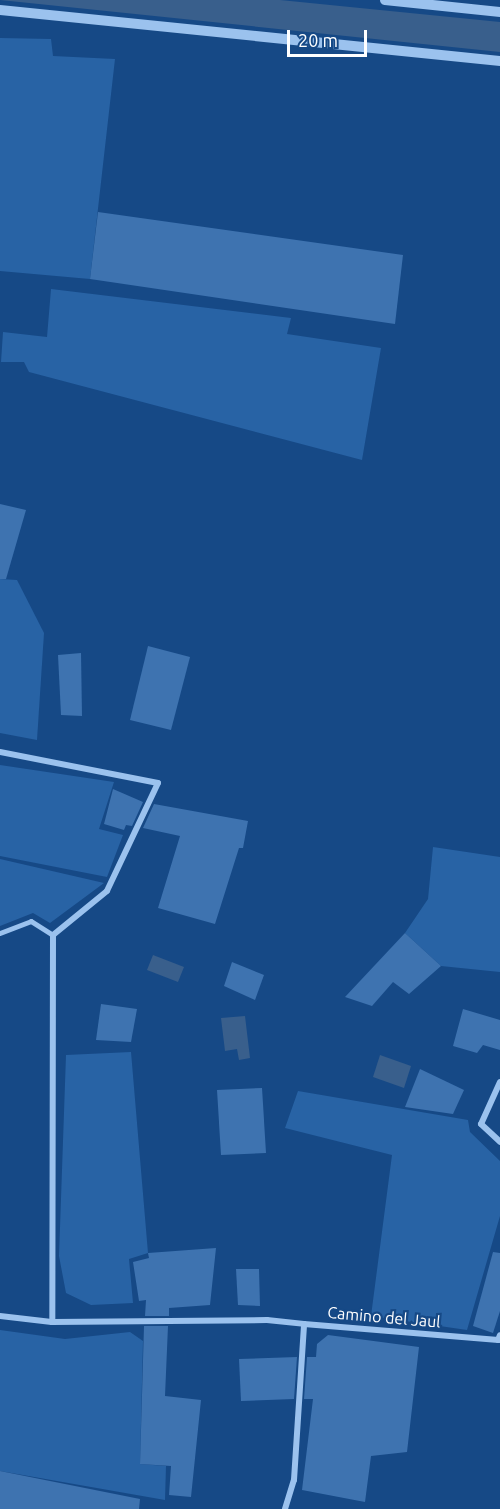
<!DOCTYPE html>
<html>
<head>
<meta charset="utf-8">
<style>
  body { margin:0 }
  #map { position:relative; width:500px; height:1509px; overflow:hidden; background:#164986; font-family:Ubuntu,sans-serif }
  div>[style] { position:absolute }
  [style*='--x'] { left:calc(var(--x)*1px); top:calc(var(--y)*1px); width:calc(var(--w)*1px); rotate:calc(var(--a)*1deg) }
  .green>* { inset:0; background:#2863a5 }
  .water>* { inset:0; background:#395f8c }
  .building>* { inset:0; background:#3e73b0 }
  .service>* { height:4.5px; margin:-2.25px; padding:0 2.25px; transform-origin:2.25px; border-radius:2.25px; background:#9bc2ee }
  .minor>* { height:6px; margin:-3px; padding:0 3px; transform-origin:3px; border-radius:3px; background:#9bc2ee }
  .tertiary>* { height:10px; margin:-5px; padding:0 5px; transform-origin:5px; border-radius:5px; background:#9bc2ee }
  span { translate:-50% -50%; white-space:nowrap; text-align:center; line-height:1.15; -webkit-text-stroke:4.5px #164986; paint-order:stroke }
  .street-label { font-size:16px; color:#fff }
  .scale { position:absolute; left:287px; top:30px; width:80px; height:27px; box-sizing:border-box; border:3px solid #fff; border-top:0; padding-left:8px; font-size:18px; line-height:21px; white-space:nowrap; color:#fff; -webkit-text-stroke:4px #164986; paint-order:stroke }
</style>
</head>
<body>
<div id="map">
  <div class="green">
    <i style="clip-path:polygon(0 38px,51px 39px,53px 56px,115px 59px,90px 279px,0 271px)"></i>
    <i style="clip-path:polygon(51px 289px,291px 318px,287px 334px,381px 348px,362px 460px,29px 372px,24px 362px,1px 362px,3px 332px,47px 337px)"></i>
    <i style="clip-path:polygon(0 579px,17px 580px,44px 633px,37px 740px,0 733px)"></i>
    <i style="clip-path:polygon(0 765px,114px 782px,99px 829px,123px 835px,107px 877px,0 856px)"></i>
    <i style="clip-path:polygon(433px 847px,500px 857px,500px 972px,441px 966px,405px 933px,428px 899px)"></i>
    <i style="clip-path:polygon(0 859px,104px 883px,50px 923px,33px 913px,0 926px)"></i>
    <i style="clip-path:polygon(131px 1052px,148px 1253px,129px 1259px,133px 1303px,91px 1305px,66px 1293px,59px 1256px,66px 1055px)"></i>
    <i style="clip-path:polygon(298px 1091px,468px 1120px,470px 1132px,500px 1161px,500px 1216px,467px 1330px,371px 1316px,392px 1155px,285px 1128px)"></i>
    <i style="clip-path:polygon(0 1330px,65px 1339px,130px 1332px,143px 1341px,140px 1464px,166px 1466px,165px 1500px,0 1471px)"></i>
  </div>
  <div class="water">
    <i style="clip-path:polygon(0 0,280px 0,500px 22px,500px 52px)"></i>
    <i style="clip-path:polygon(153px 955px,184px 967px,178px 982px,147px 970px)"></i>
    <i style="clip-path:polygon(245px 1016px,250px 1058px,239px 1060px,237px 1049px,225px 1051px,221px 1018px)"></i>
    <i style="clip-path:polygon(380px 1055px,411px 1066px,404px 1088px,373px 1077px)"></i>
  </div>
  <div class="building">
    <i style="clip-path:polygon(98px 212px,403px 255px,395px 324px,90px 279px)"></i>
    <i style="clip-path:polygon(0 504px,26px 510px,6px 579px,0 579px)"></i>
    <i style="clip-path:polygon(148px 646px,190px 657px,171px 730px,130px 720px)"></i>
    <i style="clip-path:polygon(81px 653px,82px 716px,61px 715px,58px 655px)"></i>
    <i style="clip-path:polygon(113px 789px,143px 802px,132px 826px,126px 825px,124px 830px,104px 824px)"></i>
    <i style="clip-path:polygon(154px 804px,248px 821px,243px 848px,239px 848px,215px 924px,158px 908px,180px 836px,143px 828px)"></i>
    <i style="clip-path:polygon(405px 933px,441px 966px,409px 994px,393px 982px,372px 1006px,345px 997px)"></i>
    <i style="clip-path:polygon(232px 962px,264px 975px,255px 1000px,224px 986px)"></i>
    <i style="clip-path:polygon(101px 1004px,137px 1009px,131px 1042px,96px 1040px)"></i>
    <i style="clip-path:polygon(463px 1009px,500px 1020px,500px 1050px,483px 1045px,477px 1053px,453px 1046px)"></i>
    <i style="clip-path:polygon(420px 1069px,464px 1090px,453px 1114px,405px 1107px)"></i>
    <i style="clip-path:polygon(262px 1088px,266px 1153px,221px 1155px,217px 1090px)"></i>
    <i style="clip-path:polygon(216px 1248px,210px 1305px,169px 1308px,169px 1316px,145px 1316px,146px 1300px,139px 1301px,133px 1262px,149px 1258px,148px 1253px)"></i>
    <i style="clip-path:polygon(493px 1252px,500px 1253px,500px 1311px,493px 1333px,473px 1326px)"></i>
    <i style="clip-path:polygon(236px 1269px,259px 1269px,260px 1306px,238px 1305px)"></i>
    <i style="clip-path:polygon(144px 1326px,168px 1326px,165px 1396px,201px 1400px,191px 1497px,169px 1495px,171px 1466px,140px 1464px)"></i>
    <i style="clip-path:polygon(328px 1335px,419px 1347px,407px 1452px,371px 1456px,365px 1502px,302px 1490px,313px 1399px,304px 1399px,307px 1357px,316px 1357px,317px 1344px)"></i>
    <i style="clip-path:polygon(297px 1357px,294px 1399px,241px 1401px,239px 1359px)"></i>
    <i style="clip-path:polygon(0 1471px,140px 1499px,139px 1509px,0 1509px)"></i>
  </div>
  <div class="service">
    <i style="--x:0;--y:933;--w:33;--a:-21"></i>
    <i style="--x:31;--y:921;--w:26;--a:32"></i>
  </div>
  <div class="minor">
    <i style="--x:0;--y:752;--w:161;--a:11.1"></i>
    <i style="--x:158;--y:783;--w:119;--a:115.3"></i>
    <i style="--x:107;--y:891;--w:70;--a:140.8"></i>
    <i style="--x:53;--y:935;--w:387;--a:90.1"></i>
    <i style="--x:500;--y:1082;--w:46;--a:114.3"></i>
    <i style="--x:481;--y:1124;--w:26;--a:43"></i>
    <i style="--x:0;--y:1316;--w:52;--a:6.6"></i>
    <i style="--x:52;--y:1322;--w:215;--a:-0.5"></i>
    <i style="--x:267;--y:1320;--w:37;--a:6"></i>
    <i style="--x:285;--y:1509;--w:30;--a:-73"></i>
    <i style="--x:294;--y:1480;--w:156;--a:-86.3"></i>
    <i style="--x:304;--y:1324;--w:195;--a:4.7"></i>
    <i style="--x:498;--y:1340;--w:5;--a:-68"></i>
  </div>
  <div class="tertiary">
    <i style="--x:385;--y:0;--w:116;--a:6"></i>
    <i style="--x:0;--y:10;--w:503;--a:5.82"></i>
  </div>
  <div class="street-label">
    <span style="left:384px;top:1317px;rotate:5deg">Camino del Jaul</span>
  </div>
  <div class="scale">20 m</div>
</div>
</body>
</html>
